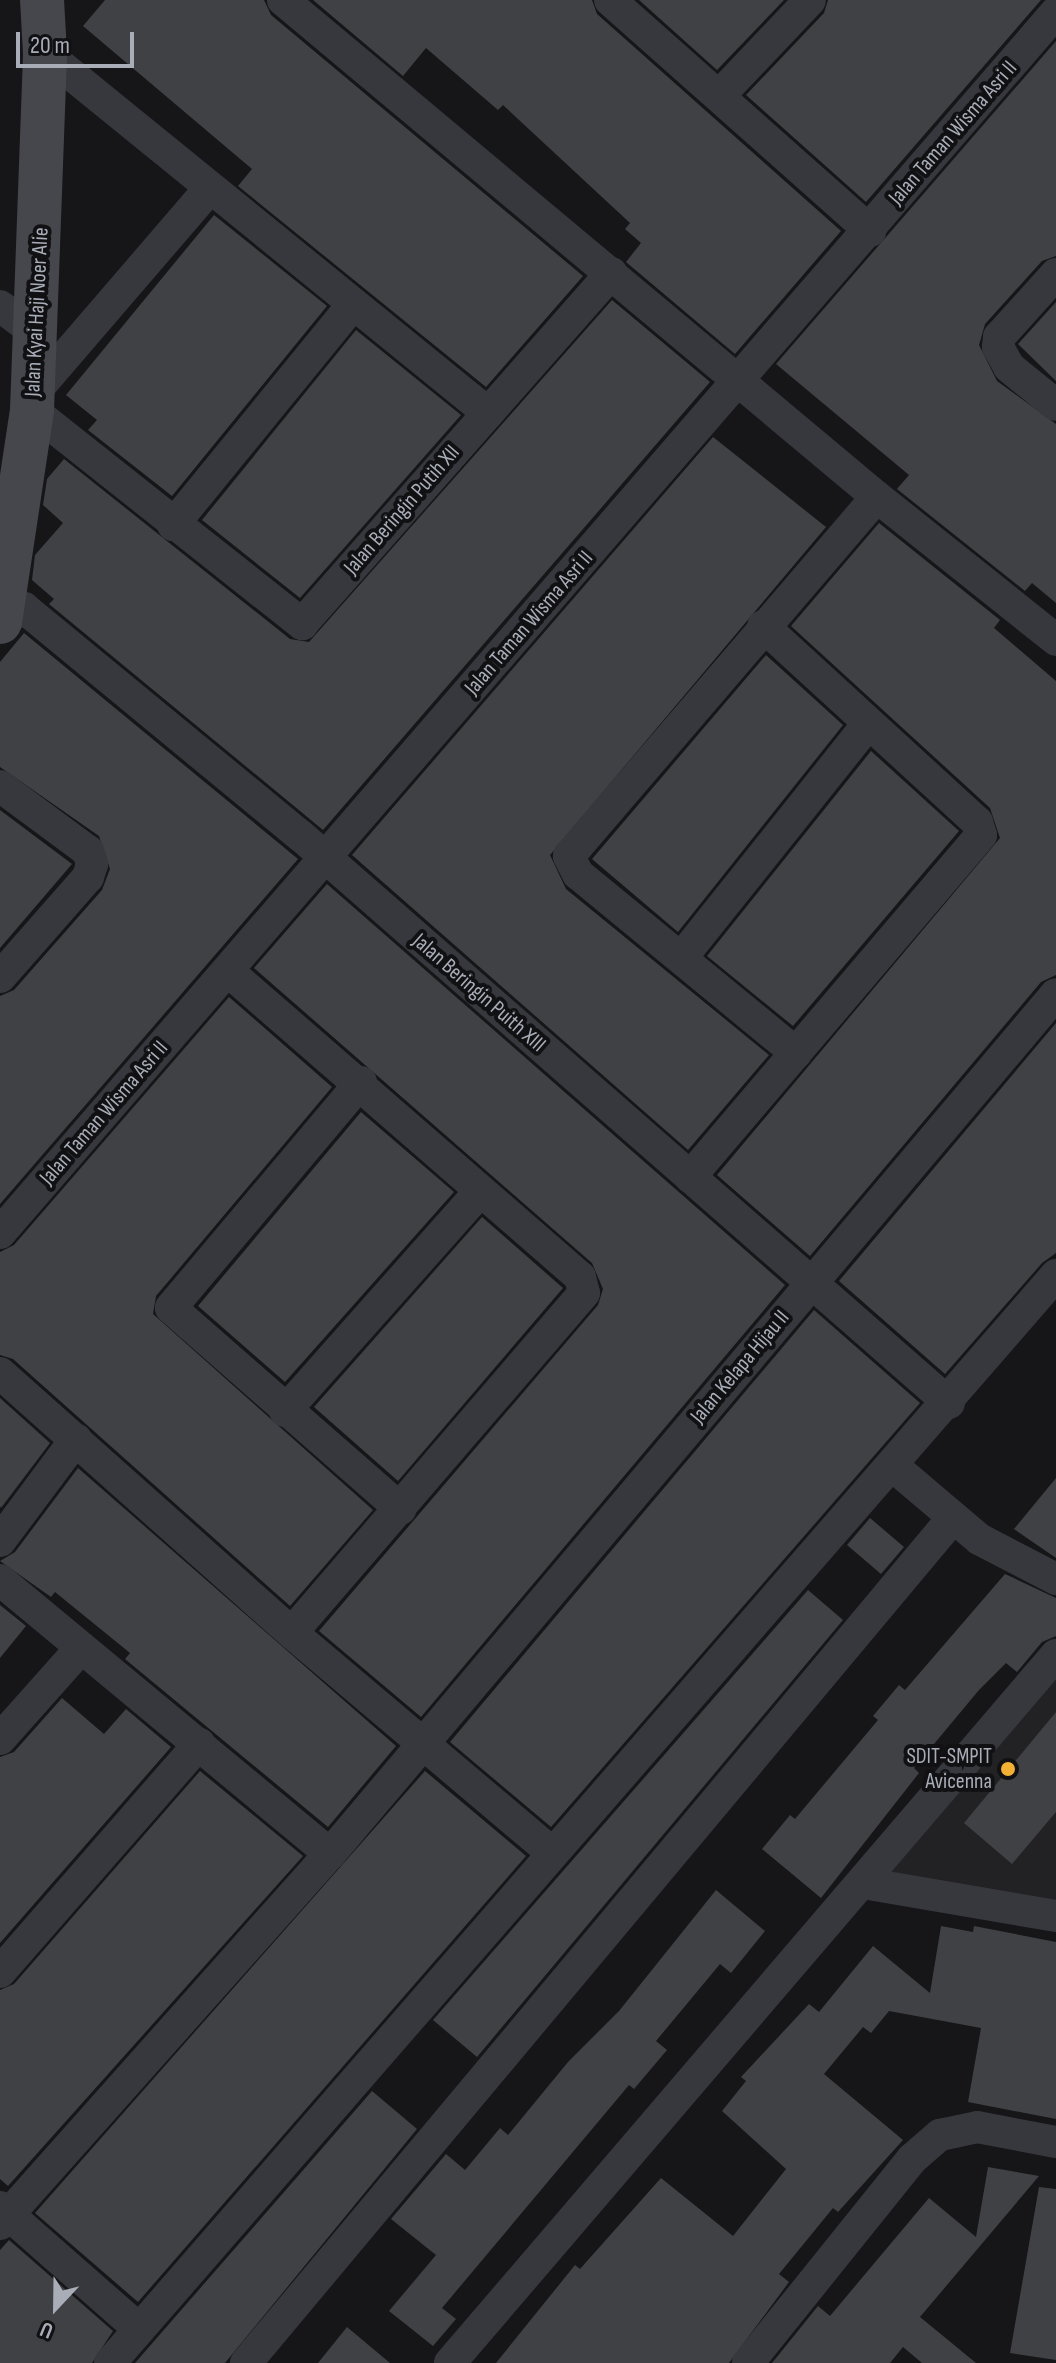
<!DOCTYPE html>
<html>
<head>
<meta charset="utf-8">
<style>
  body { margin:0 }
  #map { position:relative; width:1056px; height:2363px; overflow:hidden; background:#161618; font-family:"Sofia Sans Condensed",sans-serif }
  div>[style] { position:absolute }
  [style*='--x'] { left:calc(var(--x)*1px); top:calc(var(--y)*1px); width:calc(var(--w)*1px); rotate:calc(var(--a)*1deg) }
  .built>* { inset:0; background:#222225 }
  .building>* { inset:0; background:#404145 }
  .street>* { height:32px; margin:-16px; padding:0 16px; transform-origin:16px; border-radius:16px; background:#37383d }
  .secondary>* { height:44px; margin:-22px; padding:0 22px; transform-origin:22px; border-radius:22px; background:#45474d }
  .dots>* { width:22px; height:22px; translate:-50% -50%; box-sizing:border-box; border:4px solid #111113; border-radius:50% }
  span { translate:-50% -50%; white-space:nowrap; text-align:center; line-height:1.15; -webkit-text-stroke:8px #111113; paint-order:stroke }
  .street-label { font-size:22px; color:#a8adb8 }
  .poi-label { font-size:22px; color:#a8adb8 }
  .right { translate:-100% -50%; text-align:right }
  .north { position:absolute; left:16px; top:2267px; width:80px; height:80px; -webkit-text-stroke:6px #111113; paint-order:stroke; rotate:202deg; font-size:22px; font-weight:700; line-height:32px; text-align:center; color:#a8adb8 }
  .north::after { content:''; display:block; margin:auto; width:28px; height:36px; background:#a8adb8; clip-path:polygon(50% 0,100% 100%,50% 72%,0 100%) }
  .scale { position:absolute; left:16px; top:32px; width:118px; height:36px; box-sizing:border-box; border:4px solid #a8adb8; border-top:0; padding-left:10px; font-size:24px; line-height:28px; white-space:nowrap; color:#a8adb8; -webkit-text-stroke:6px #111113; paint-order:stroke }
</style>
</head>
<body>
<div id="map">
  <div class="built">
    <i style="clip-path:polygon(1056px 1655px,1056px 1916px,863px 1883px)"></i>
  </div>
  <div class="building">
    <i style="clip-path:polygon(105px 0,264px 0,271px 15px,583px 276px,486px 387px,238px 186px,252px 169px,83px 26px)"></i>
    <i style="clip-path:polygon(313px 0,592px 0,597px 14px,841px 231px,735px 354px,626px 262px,641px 243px,625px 229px,630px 223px,503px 105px,498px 110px,426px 48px,403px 76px)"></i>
    <i style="clip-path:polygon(639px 0,784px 0,717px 70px)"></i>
    <i style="clip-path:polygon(828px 0,1041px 0,866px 202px,746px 95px,824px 13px)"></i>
    <i style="clip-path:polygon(1056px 41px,1056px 256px,1042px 261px,985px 324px,979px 345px,997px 381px,1056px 424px,1056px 603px,1032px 583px,1025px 591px,897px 489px,909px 475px,776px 364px)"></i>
    <i style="clip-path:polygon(214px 215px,327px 306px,172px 496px,88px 430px,97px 420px,66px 395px)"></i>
    <i style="clip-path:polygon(612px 300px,710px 382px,323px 830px,49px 604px,54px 599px,32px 580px,35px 555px,63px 523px,43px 505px,47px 479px,64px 459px,290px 639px,309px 642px)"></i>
    <i style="clip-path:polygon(1056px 302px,1056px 381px,1018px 344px)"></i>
    <i style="clip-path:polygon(356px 330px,461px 415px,300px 598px,202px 520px)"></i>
    <i style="clip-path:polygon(713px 437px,826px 527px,550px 855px,566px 889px,769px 1055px,688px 1150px,352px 855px)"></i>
    <i style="clip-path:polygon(879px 523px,1000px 620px,994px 628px,1056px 681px,1056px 975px,1041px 982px,810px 1256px,717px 1175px,1000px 838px,990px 808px,791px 626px)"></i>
    <i style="clip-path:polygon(24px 633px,298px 859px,0 1204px,0 996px,14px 990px,102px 890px,110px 869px,99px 836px,0 767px,0 662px)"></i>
    <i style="clip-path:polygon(766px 655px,843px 725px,678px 932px,592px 859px)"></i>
    <i style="clip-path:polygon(871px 751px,959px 831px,793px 1026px,707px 956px)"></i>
    <i style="clip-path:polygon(0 810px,72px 864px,0 948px)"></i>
    <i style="clip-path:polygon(327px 884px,785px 1285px,421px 1717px,319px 1631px,598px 1305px,603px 1289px,592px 1263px,254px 968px)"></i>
    <i style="clip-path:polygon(229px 997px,332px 1087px,156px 1296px,153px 1314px,373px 1510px,290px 1606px,13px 1359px,0 1355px,0 1252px,14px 1245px)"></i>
    <i style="clip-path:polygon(1056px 1023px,1056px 1253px,1042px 1263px,945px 1374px,839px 1281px)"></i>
    <i style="clip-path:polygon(361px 1112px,454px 1192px,285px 1382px,198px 1306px)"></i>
    <i style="clip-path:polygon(482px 1217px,563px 1288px,398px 1481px,314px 1407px)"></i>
    <i style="clip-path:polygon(814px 1310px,920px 1403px,551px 1827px,450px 1742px)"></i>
    <i style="clip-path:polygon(0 1398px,50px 1443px,1px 1508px,0 1506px)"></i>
    <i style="clip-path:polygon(78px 1468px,396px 1746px,328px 1827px,125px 1659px,130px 1653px,55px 1592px,51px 1597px,0 1561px,15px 1552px)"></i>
    <i style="clip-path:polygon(1056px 1478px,1056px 1558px,1014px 1529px)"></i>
    <i style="clip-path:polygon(870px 1518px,904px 1547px,881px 1574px,847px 1545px)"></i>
    <i style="clip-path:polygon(1005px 1574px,1056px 1598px,1056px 1636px,1042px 1642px,1017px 1672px,1006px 1663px,979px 1690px,914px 1768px,919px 1773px,821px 1898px,762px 1849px,790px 1815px,795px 1819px,878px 1720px,873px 1716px,899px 1685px,905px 1690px)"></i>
    <i style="clip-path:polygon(808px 1590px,843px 1620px,477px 2057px,433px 2020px)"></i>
    <i style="clip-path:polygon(0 1605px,26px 1626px,0 1658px)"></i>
    <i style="clip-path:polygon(62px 1698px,104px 1734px,126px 1709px,171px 1747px,0 1943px,0 1757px,14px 1752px)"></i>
    <i style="clip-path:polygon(1056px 1712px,1056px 1812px,1012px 1864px,964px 1823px)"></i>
    <i style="clip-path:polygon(200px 1771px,303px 1856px,8px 2186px,0 2179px,0 1990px,14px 1984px)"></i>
    <i style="clip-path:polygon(425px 1771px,526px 1856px,138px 2302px,35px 2213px)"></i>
    <i style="clip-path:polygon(716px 1890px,765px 1931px,731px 1973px,720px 1964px,656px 2041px,667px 2050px,634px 2089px,629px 2085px,442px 2308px,456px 2319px,433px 2346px,389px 2311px,436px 2255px,391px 2219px,446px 2154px,465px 2170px,500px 2128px,508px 2135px,568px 2062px,619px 2011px)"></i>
    <i style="clip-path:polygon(941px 1926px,973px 1932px,974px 1926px,1056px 1942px,1056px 2119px,968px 2102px,981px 2028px,889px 2011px,871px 2033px,863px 2027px,824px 2074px,903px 2140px,838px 2212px,833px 2208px,779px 2274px,789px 2282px,729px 2363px,496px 2363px,575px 2265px,580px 2269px,661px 2178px,733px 2236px,786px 2169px,722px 2111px,746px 2081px,741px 2077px,809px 2004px,819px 2012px,873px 1946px,930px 1993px)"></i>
    <i style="clip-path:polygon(372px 2091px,417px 2129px,225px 2363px,135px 2363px)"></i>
    <i style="clip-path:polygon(988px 2167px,1039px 2176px,920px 2317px,976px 2363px,922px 2363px,903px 2347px,890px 2363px,772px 2363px,818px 2306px,830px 2316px,929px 2198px,976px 2237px)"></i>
    <i style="clip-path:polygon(1039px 2187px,1056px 2189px,1056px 2360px,1010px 2353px)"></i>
    <i style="clip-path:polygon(9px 2240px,113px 2331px,92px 2363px,0 2363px,0 2250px)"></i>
    <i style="clip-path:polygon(347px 2327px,390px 2363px,318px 2363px)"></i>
  </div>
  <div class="street">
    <i style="--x:283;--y:0;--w:774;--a:39.92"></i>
    <i style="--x:877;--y:497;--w:229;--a:38.6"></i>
    <i style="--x:610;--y:0;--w:348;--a:41.6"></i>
    <i style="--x:45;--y:53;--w:571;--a:39.1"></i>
    <i style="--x:719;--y:96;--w:132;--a:-46.5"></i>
    <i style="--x:1056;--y:274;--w:85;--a:132.1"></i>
    <i style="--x:999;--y:337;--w:10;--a:96"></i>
    <i style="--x:998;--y:347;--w:23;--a:61"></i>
    <i style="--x:1009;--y:367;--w:60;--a:39"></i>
    <i style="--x:0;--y:306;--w:45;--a:36.9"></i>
    <i style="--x:32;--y:395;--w:273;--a:-49.3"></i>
    <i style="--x:32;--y:410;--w:345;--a:38.4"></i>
    <i style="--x:302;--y:624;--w:468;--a:-48.6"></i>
    <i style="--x:173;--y:525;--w:285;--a:-50.8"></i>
    <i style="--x:0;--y:622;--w:28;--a:-30"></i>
    <i style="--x:24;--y:608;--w:359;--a:39.5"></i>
    <i style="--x:301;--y:836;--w:861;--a:41.19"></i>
    <i style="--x:0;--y:786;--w:109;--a:36.5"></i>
    <i style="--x:88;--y:851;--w:14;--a:73"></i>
    <i style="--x:92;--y:864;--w:14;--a:107"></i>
    <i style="--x:88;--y:877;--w:133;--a:131.3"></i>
    <i style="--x:682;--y:957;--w:298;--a:-51.4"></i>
    <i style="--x:228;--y:971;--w:466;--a:41"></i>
    <i style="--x:580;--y:1277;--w:16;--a:76"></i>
    <i style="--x:584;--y:1293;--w:448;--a:130.7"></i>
    <i style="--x:796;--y:1053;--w:282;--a:-140.6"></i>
    <i style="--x:578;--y:874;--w:20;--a:-117"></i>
    <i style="--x:569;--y:856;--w:473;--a:-49.4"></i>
    <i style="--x:361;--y:1082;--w:295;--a:130.1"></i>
    <i style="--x:171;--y:1308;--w:305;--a:41.2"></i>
    <i style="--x:690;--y:1177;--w:449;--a:-49.6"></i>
    <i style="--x:981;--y:835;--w:14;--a:-107"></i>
    <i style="--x:977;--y:822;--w:290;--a:-137.5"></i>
    <i style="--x:0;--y:1233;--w:1614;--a:-49.14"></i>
    <i style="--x:0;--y:1373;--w:391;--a:41.7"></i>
    <i style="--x:292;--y:1633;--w:341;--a:40.2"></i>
    <i style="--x:285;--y:1411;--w:294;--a:-48.4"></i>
    <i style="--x:893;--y:1466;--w:113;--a:40.3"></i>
    <i style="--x:979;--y:1539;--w:87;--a:27.5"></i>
    <i style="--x:0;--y:1541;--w:127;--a:-53.3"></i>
    <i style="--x:0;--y:1580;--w:429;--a:39.7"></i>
    <i style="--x:0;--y:1739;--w:122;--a:-48.3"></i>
    <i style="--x:863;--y:1883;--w:196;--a:9.7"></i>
    <i style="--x:0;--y:1972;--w:303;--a:-48.9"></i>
    <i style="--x:0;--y:2207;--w:185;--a:41.3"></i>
    <i style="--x:0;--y:2224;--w:496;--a:-48.3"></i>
    <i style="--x:330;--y:1854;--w:1125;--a:-49.83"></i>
    <i style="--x:110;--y:2363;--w:1442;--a:-48.99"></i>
    <i style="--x:246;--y:2363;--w:1100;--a:-50.09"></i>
    <i style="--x:450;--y:2363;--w:932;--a:-49.44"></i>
    <i style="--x:748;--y:2363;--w:262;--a:-51.2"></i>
    <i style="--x:912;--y:2159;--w:37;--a:-41"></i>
    <i style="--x:940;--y:2135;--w:38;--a:-12"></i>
    <i style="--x:977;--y:2127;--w:80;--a:10.8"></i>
  </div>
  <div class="secondary">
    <i style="--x:0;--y:622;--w:214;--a:-81.4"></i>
    <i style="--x:32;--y:410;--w:357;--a:-87.9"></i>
    <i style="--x:45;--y:53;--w:53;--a:-93.2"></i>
  </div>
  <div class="dots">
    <i style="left:1008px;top:1769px;background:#f2b134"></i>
  </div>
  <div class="street-label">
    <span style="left:953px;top:133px;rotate:-49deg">Jalan Taman Wisma Asri II</span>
    <span style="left:37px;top:312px;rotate:-87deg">Jalan Kyai Haji Noer Alie</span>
    <span style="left:402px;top:510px;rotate:-49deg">Jalan Beringin Putih XII</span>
    <span style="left:529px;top:623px;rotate:-49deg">Jalan Taman Wisma Asri II</span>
    <span style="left:479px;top:993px;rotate:41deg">Jalan Beringin Puith XIII</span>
    <span style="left:104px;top:1113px;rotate:-49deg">Jalan Taman Wisma Asri II</span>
    <span style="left:740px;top:1367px;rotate:-50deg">Jalan Kelapa Hijau II</span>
  </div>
  <div class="poi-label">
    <span class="right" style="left:992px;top:1769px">SDIT-SMPIT<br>Avicenna</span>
  </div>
  <div class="north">U</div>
  <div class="scale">20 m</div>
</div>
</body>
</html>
